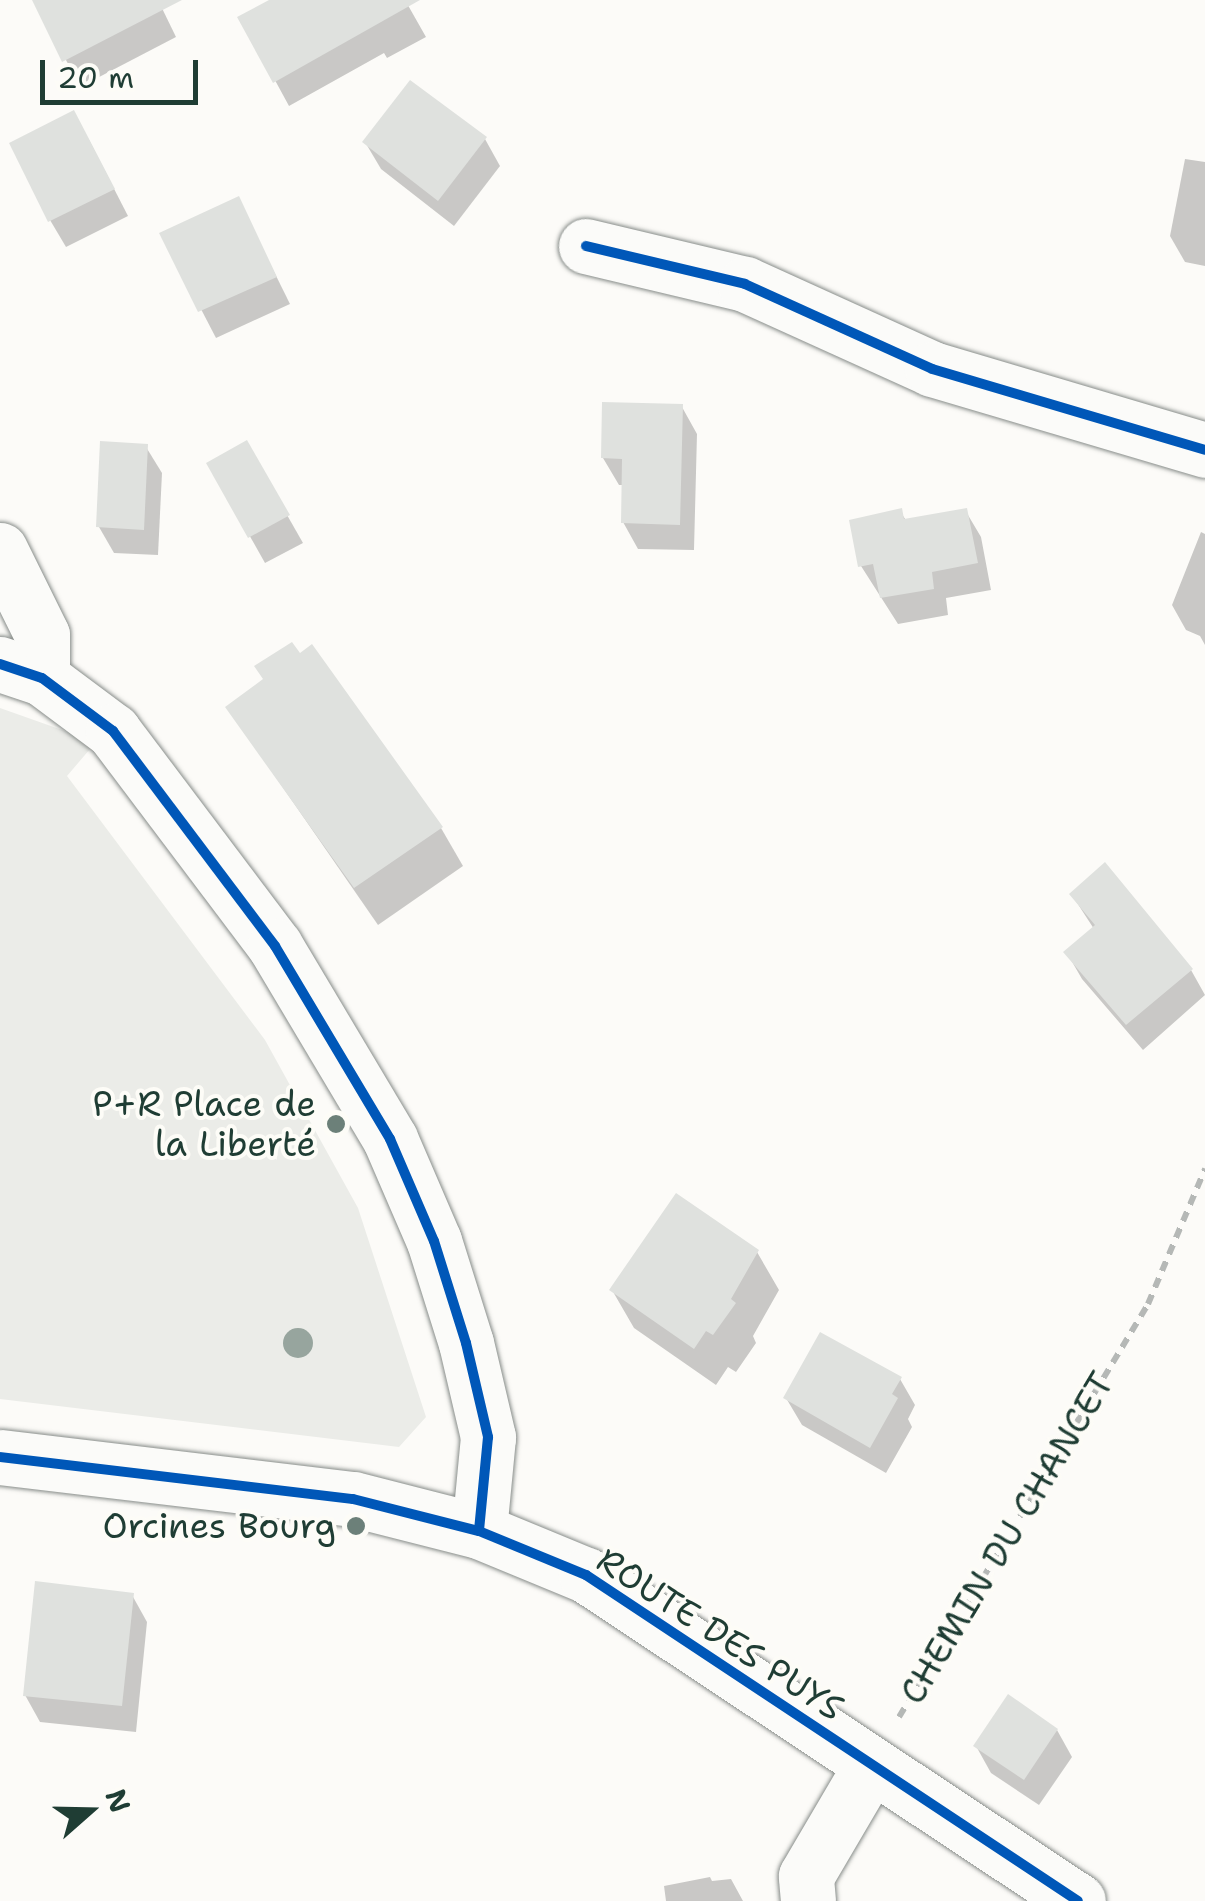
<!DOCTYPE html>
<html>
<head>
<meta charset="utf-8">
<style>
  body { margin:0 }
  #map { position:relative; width:1205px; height:1901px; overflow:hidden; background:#fcfbf8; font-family:"Shantell Sans",sans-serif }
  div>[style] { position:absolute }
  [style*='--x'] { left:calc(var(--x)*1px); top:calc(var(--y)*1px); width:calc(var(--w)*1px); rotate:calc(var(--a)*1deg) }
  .green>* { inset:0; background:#ebece8 }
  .shadow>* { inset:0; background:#0003 }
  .building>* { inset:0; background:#dfe1de }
  .path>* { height:6px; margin-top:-3px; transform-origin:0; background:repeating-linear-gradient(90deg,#b5b8b6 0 10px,transparent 0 18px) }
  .roads { filter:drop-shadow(0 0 2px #888d8a) drop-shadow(0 0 2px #888d8a) }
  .minor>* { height:55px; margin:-27.5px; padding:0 27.5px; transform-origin:27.5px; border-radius:27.5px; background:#fbfbf9 }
  .major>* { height:55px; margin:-27.5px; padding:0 27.5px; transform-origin:27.5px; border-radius:27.5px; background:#fbfbf9 }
  .cycleway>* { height:10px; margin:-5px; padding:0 5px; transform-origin:5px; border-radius:5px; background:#0057b8 }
  .trees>* { width:30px; height:30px; margin:-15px; border-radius:50%; background:#97a59e }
  .dots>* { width:28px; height:28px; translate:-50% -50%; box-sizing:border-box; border:5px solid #fdfcf7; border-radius:50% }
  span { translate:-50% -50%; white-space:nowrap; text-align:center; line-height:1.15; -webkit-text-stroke:8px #fdfcf7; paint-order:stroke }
  .poi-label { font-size:35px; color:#1f3d34 }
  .right { translate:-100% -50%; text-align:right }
  .street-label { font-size:35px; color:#1f3d34 }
  .north { position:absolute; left:40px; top:1761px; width:100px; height:100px; -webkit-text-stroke:8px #fdfcf7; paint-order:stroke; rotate:70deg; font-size:28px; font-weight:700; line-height:40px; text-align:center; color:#1f3d34 }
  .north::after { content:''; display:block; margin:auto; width:35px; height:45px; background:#1f3d34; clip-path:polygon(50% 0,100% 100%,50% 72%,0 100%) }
  .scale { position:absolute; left:40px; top:60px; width:158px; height:45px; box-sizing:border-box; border:5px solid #1f3d34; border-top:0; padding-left:12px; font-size:30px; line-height:35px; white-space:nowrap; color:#1f3d34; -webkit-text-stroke:8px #fdfcf7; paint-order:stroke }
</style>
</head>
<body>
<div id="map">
  <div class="green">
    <i style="clip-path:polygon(0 708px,96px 742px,67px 776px,265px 1040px,358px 1208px,426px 1417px,399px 1447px,0 1399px)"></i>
  </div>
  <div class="shadow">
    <i style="clip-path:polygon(44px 0,158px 0,176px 37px,80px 87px,37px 4px)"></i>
    <i style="clip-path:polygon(273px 0,405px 0,426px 37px,387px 58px,384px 53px,289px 106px,241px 18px)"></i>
    <i style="clip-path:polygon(485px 139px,500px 166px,454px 226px,381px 169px,365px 142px)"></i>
    <i style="clip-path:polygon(89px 140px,128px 216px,66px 247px,50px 220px)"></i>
    <i style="clip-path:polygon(1185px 159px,1205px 162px,1205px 266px,1185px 262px,1170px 236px)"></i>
    <i style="clip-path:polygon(238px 199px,290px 304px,216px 338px,162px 234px)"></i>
    <i style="clip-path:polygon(682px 407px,697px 434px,694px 550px,638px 549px,623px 522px,624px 485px,619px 485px,603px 458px)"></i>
    <i style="clip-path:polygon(246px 443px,303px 543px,265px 563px,209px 464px)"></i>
    <i style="clip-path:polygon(146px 447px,162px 473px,158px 555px,114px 553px,99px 527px)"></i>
    <i style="clip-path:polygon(965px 510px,981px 537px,991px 590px,946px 598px,948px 615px,898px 624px,861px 566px,900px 511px,907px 522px)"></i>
    <i style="clip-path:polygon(1201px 532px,1205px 534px,1205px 645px,1200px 636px,1186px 630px,1172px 605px)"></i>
    <i style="clip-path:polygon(228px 708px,441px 828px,463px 866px,378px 925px)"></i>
    <i style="clip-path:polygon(1072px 895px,1191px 970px,1205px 995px,1143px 1050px,1082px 979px,1067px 953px,1094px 929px)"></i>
    <i style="clip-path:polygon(757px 1252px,779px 1290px,753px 1336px,756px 1343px,736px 1372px,728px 1367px,716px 1385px,634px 1328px,612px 1290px)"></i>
    <i style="clip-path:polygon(900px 1379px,915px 1405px,908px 1419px,912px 1427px,886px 1473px,802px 1425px,786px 1398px)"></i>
    <i style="clip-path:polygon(132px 1595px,147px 1622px,136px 1732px,40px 1722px,25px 1695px)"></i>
    <i style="clip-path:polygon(1057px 1730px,1072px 1757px,1039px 1805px,991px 1773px,976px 1746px)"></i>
    <i style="clip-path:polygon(710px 1877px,712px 1881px,731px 1879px,743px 1901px,666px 1901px,664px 1886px)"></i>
  </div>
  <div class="building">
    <i style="clip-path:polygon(32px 0,182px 0,62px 62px)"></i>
    <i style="clip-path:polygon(269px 0,420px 0,273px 83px,237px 17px)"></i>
    <i style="clip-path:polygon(410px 80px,487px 137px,438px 201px,362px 142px)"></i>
    <i style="clip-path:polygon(74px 110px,115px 189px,48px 222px,9px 143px)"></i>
    <i style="clip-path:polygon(239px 196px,277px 277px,198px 312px,159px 233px)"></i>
    <i style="clip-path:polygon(602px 402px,683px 404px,680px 525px,621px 523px,622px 459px,601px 458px)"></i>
    <i style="clip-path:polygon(247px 440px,290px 515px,248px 538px,206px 463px)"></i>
    <i style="clip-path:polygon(100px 441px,148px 444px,144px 530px,96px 527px)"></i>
    <i style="clip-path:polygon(902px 508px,904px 519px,967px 508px,978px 563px,932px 572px,934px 589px,880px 598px,873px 564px,858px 567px,849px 520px)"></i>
    <i style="clip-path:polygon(292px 642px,300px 653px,312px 644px,443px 827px,354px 888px,225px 707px,263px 679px,254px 666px)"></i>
    <i style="clip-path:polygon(1105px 862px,1193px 969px,1126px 1025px,1063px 952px,1095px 925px,1069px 894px)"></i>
    <i style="clip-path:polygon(676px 1193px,759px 1250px,731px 1299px,736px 1303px,713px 1335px,706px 1331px,694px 1349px,609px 1290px)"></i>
    <i style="clip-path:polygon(820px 1332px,902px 1377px,892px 1394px,898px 1398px,870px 1448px,783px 1398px)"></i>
    <i style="clip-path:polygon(35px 1581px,134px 1593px,122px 1706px,23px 1696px)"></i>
    <i style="clip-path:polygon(1008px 1694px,1058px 1729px,1024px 1780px,973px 1746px)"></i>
  </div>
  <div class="path">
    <i style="--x:899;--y:1717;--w:482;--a:-58.9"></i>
    <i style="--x:1148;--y:1304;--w:147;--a:-67.1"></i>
  </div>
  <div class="roads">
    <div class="minor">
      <i style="--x:586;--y:246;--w:163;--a:13.4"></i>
      <i style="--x:745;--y:284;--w:205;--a:24.4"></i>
      <i style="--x:932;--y:369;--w:285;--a:16.5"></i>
      <i style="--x:0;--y:550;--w:95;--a:63.7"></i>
      <i style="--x:42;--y:635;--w:43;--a:90"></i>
      <i style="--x:0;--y:664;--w:44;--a:18.4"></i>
      <i style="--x:42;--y:678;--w:89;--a:36.7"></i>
      <i style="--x:113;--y:731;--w:269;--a:53"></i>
      <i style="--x:275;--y:946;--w:225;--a:59.2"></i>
      <i style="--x:390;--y:1139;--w:111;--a:66.7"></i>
      <i style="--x:434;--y:1241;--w:107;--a:72.6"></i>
      <i style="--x:466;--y:1343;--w:97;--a:76.8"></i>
      <i style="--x:488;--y:1437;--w:94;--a:95.5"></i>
      <i style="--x:808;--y:1901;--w:25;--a:-95"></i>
      <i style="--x:806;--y:1876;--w:129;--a:-59.6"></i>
    </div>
    <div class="major">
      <i style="--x:0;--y:1457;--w:355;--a:6.8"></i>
      <i style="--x:353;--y:1499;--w:130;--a:14.3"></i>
      <i style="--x:479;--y:1531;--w:116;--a:22.4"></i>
      <i style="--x:586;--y:1575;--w:590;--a:33.53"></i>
    </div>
  </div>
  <div class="cycleway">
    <i style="--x:586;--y:246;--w:163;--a:13.4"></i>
    <i style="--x:745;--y:284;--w:205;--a:24.4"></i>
    <i style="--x:932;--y:369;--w:285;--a:16.5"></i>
    <i style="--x:0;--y:664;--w:44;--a:18.4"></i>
    <i style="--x:42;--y:678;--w:89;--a:36.7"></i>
    <i style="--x:113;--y:731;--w:269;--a:53"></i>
    <i style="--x:275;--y:946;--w:225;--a:59.2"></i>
    <i style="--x:390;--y:1139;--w:111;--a:66.7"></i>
    <i style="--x:434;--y:1241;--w:107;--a:72.6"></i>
    <i style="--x:466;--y:1343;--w:97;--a:76.8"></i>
    <i style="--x:488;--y:1437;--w:94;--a:95.5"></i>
    <i style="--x:0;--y:1457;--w:355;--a:6.8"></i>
    <i style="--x:353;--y:1499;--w:130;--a:14.3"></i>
    <i style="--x:479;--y:1531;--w:116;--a:22.4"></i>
    <i style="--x:586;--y:1575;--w:590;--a:33.53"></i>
  </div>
  <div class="trees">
    <i style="left:298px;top:1343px"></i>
  </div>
  <div class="dots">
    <i style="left:336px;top:1124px;background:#6c8079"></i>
    <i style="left:356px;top:1526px;background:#6c8079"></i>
  </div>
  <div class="poi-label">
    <span class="right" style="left:316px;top:1124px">P+R Place de<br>la Liberté</span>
    <span class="right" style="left:336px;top:1526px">Orcines Bourg</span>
  </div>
  <div class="street-label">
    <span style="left:1007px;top:1538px;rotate:-59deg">CHEMIN DU CHANCET</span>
    <span style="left:720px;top:1634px;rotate:33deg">ROUTE DES PUYS</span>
  </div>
  <div class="north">N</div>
  <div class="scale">20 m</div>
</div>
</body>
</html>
